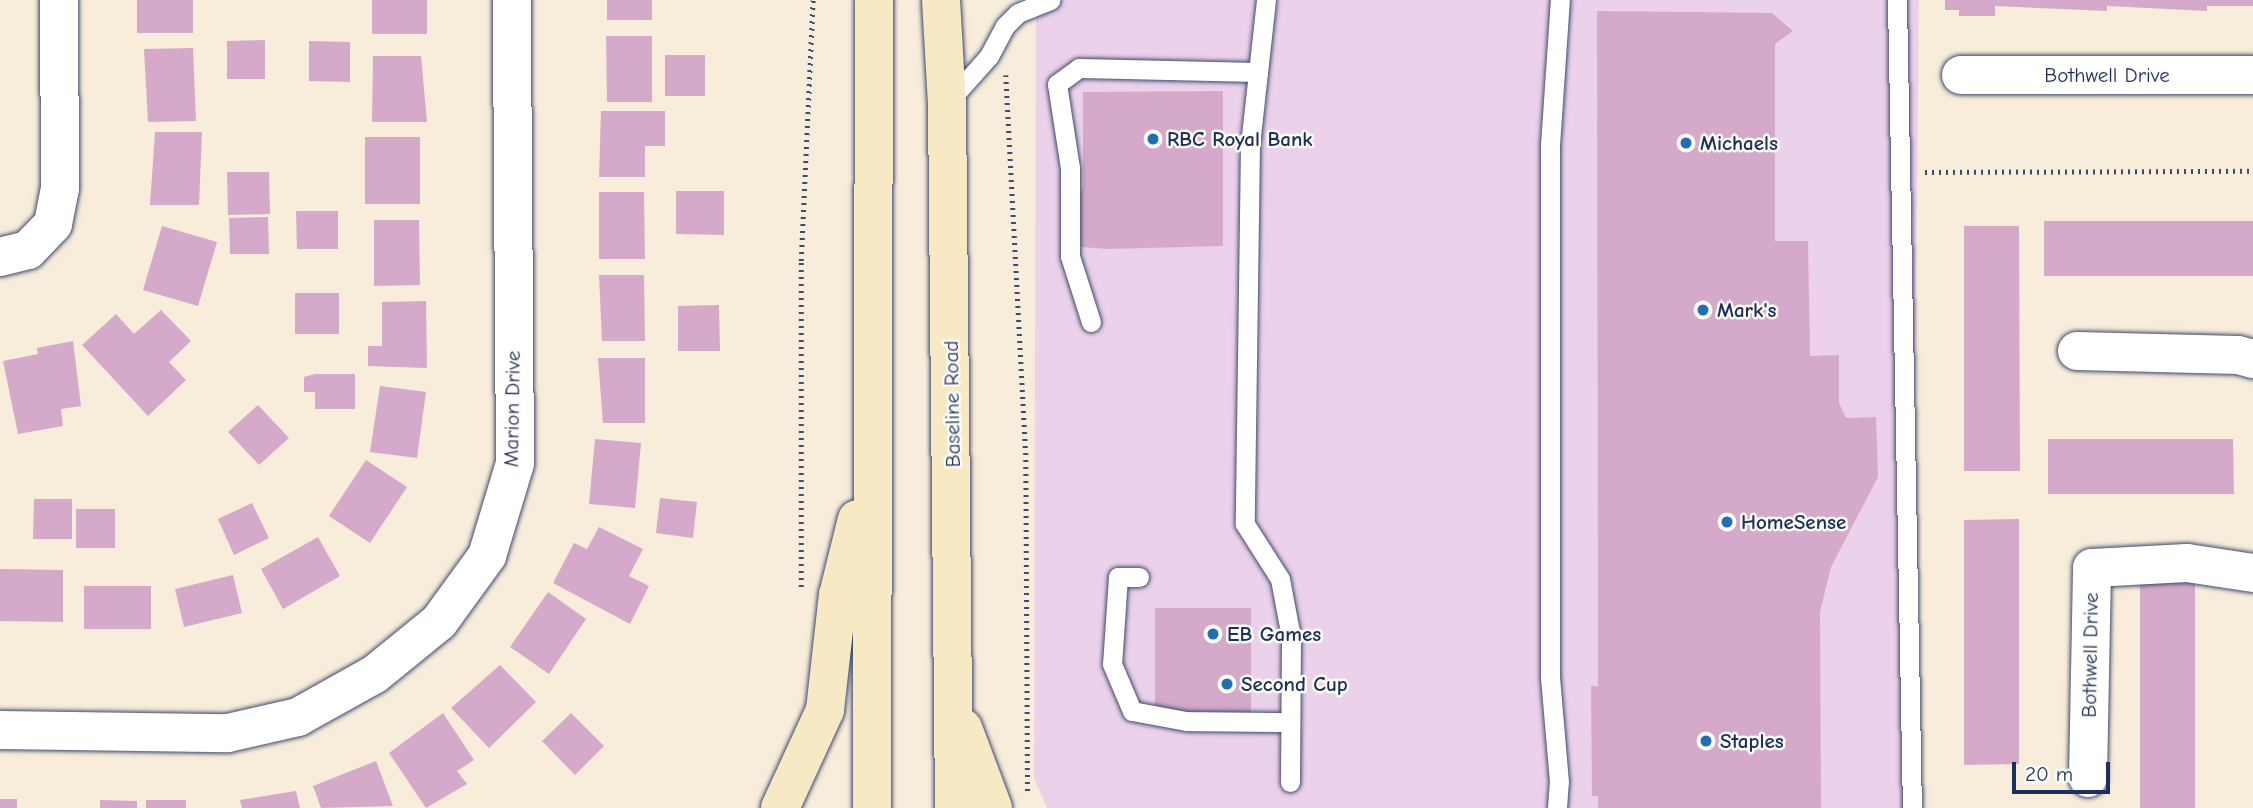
<!DOCTYPE html>
<html>
<head>
<meta charset="utf-8">
<style>
  body { margin:0 }
  #map { position:relative; width:2253px; height:808px; overflow:hidden; background:#f8ecda; font-family:"Comic Neue",sans-serif }
  div>[style] { position:absolute }
  [style*='--x'] { left:calc(var(--x)*1px); top:calc(var(--y)*1px); width:calc(var(--w)*1px); rotate:calc(var(--a)*1deg) }
  .built>* { inset:0; background:#ecd1ea }
  .building>* { inset:0; background:#d5a9ca }
  .path>* { height:4.5px; margin-top:-2.25px; transform-origin:0; background:repeating-linear-gradient(90deg,#3c4b71 0 2px,transparent 0 7px) }
  .roads { filter:drop-shadow(0 0 2px #3c4b71) drop-shadow(0 0 2px #3c4b71) }
  .service>* { height:19px; margin:-9.5px; padding:0 9.5px; transform-origin:9.5px; border-radius:9.5px; background:#fff }
  .minor>* { height:38px; margin:-19px; padding:0 19px; transform-origin:19px; border-radius:19px; background:#fff }
  .secondary>* { height:38px; margin:-19px; padding:0 19px; transform-origin:19px; border-radius:19px; background:#f6e9c3 }
  .dots>* { width:19px; height:19px; translate:-50% -50%; box-sizing:border-box; border:4px solid #fdfcf7; border-radius:50% }
  span { translate:-50% -50%; white-space:nowrap; text-align:center; line-height:1.15; -webkit-text-stroke:5px #fdfcf7; paint-order:stroke }
  .street-label { font-size:21px; color:#1b2f5e }
  .poi-label { font-size:21px; color:#1b2f5e; font-weight:700 }
  .left { translate:0 -50%; text-align:left }
  .scale { position:absolute; left:2012px; top:762px; width:98px; height:32px; box-sizing:border-box; border:4px solid #1b2f5e; border-top:0; padding-left:9px; font-size:21px; line-height:24px; white-space:nowrap; color:#1b2f5e; -webkit-text-stroke:5px #fdfcf7; paint-order:stroke }
</style>
</head>
<body>
<div id="map">
  <div class="built">
    <i style="clip-path:polygon(1036px 0,1919px 0,1910px 808px,1047px 808px,1034px 778px)"></i>
  </div>
  <div class="building">
    <i style="clip-path:polygon(137px 0,193px 0,193px 33px,137px 33px)"></i>
    <i style="clip-path:polygon(372px 0,427px 0,427px 34px,372px 34px)"></i>
    <i style="clip-path:polygon(607px 0,652px 0,652px 20px,607px 20px)"></i>
    <i style="clip-path:polygon(1945px 0,2253px 0,2253px 6px,2207px 6px,2207px 11px,2107px 6px,2107px 11px,1995px 6px,1995px 16px,1959px 16px,1959px 10px,1945px 10px)"></i>
    <i style="clip-path:polygon(1597px 11px,1772px 13px,1793px 31px,1775px 44px,1775px 241px,1808px 241px,1810px 356px,1839px 355px,1839px 403px,1846px 418px,1876px 417px,1878px 477px,1831px 567px,1820px 612px,1821px 808px,1598px 808px,1598px 796px,1592px 796px,1591px 686px,1598px 686px,1598px 614px)"></i>
    <i style="clip-path:polygon(606px 36px,652px 36px,652px 102px,607px 102px)"></i>
    <i style="clip-path:polygon(265px 40px,265px 79px,227px 79px,227px 41px)"></i>
    <i style="clip-path:polygon(309px 41px,350px 42px,350px 82px,309px 81px)"></i>
    <i style="clip-path:polygon(193px 48px,196px 121px,148px 122px,144px 49px)"></i>
    <i style="clip-path:polygon(665px 55px,705px 55px,705px 96px,665px 96px)"></i>
    <i style="clip-path:polygon(373px 56px,421px 56px,427px 122px,372px 122px)"></i>
    <i style="clip-path:polygon(1223px 91px,1223px 246px,1108px 249px,1081px 247px,1081px 241px,1071px 241px,1071px 192px,1081px 192px,1083px 186px,1083px 92px)"></i>
    <i style="clip-path:polygon(601px 111px,665px 111px,665px 146px,645px 146px,645px 177px,599px 177px)"></i>
    <i style="clip-path:polygon(155px 132px,202px 132px,199px 205px,150px 205px)"></i>
    <i style="clip-path:polygon(365px 137px,420px 137px,420px 204px,365px 204px)"></i>
    <i style="clip-path:polygon(227px 172px,269px 172px,270px 214px,228px 215px)"></i>
    <i style="clip-path:polygon(676px 191px,724px 191px,724px 235px,676px 234px)"></i>
    <i style="clip-path:polygon(599px 192px,644px 192px,645px 259px,599px 259px)"></i>
    <i style="clip-path:polygon(296px 211px,338px 211px,338px 249px,297px 249px)"></i>
    <i style="clip-path:polygon(268px 217px,269px 254px,230px 254px,229px 218px)"></i>
    <i style="clip-path:polygon(374px 220px,419px 220px,420px 285px,374px 286px)"></i>
    <i style="clip-path:polygon(2044px 221px,2253px 221px,2253px 276px,2044px 276px)"></i>
    <i style="clip-path:polygon(162px 226px,217px 242px,198px 306px,143px 290px)"></i>
    <i style="clip-path:polygon(1964px 226px,2019px 226px,2020px 471px,1964px 471px)"></i>
    <i style="clip-path:polygon(599px 275px,644px 275px,645px 341px,602px 341px)"></i>
    <i style="clip-path:polygon(295px 293px,339px 293px,339px 334px,295px 334px)"></i>
    <i style="clip-path:polygon(426px 301px,427px 368px,368px 366px,368px 346px,382px 346px,382px 302px)"></i>
    <i style="clip-path:polygon(719px 305px,720px 351px,678px 351px,678px 306px)"></i>
    <i style="clip-path:polygon(161px 310px,191px 341px,169px 362px,186px 380px,148px 416px,82px 345px,116px 314px,134px 334px)"></i>
    <i style="clip-path:polygon(73px 341px,81px 406px,61px 409px,63px 426px,18px 434px,3px 361px,38px 354px,37px 348px)"></i>
    <i style="clip-path:polygon(598px 358px,645px 358px,645px 423px,603px 423px)"></i>
    <i style="clip-path:polygon(315px 374px,355px 374px,355px 409px,315px 409px,315px 392px,304px 392px,304px 377px)"></i>
    <i style="clip-path:polygon(380px 386px,426px 392px,417px 458px,370px 452px)"></i>
    <i style="clip-path:polygon(258px 405px,289px 438px,259px 465px,228px 432px)"></i>
    <i style="clip-path:polygon(595px 439px,641px 443px,635px 508px,589px 504px)"></i>
    <i style="clip-path:polygon(2048px 439px,2233px 439px,2234px 494px,2048px 494px)"></i>
    <i style="clip-path:polygon(366px 460px,407px 487px,370px 543px,329px 516px)"></i>
    <i style="clip-path:polygon(660px 498px,697px 502px,693px 538px,656px 533px)"></i>
    <i style="clip-path:polygon(34px 499px,72px 499px,72px 539px,33px 539px)"></i>
    <i style="clip-path:polygon(252px 503px,269px 538px,234px 555px,218px 519px)"></i>
    <i style="clip-path:polygon(76px 509px,115px 509px,115px 548px,76px 548px)"></i>
    <i style="clip-path:polygon(2019px 519px,2019px 764px,1964px 765px,1964px 520px)"></i>
    <i style="clip-path:polygon(599px 527px,643px 549px,629px 576px,649px 586px,630px 624px,553px 583px,574px 543px,587px 549px)"></i>
    <i style="clip-path:polygon(318px 537px,340px 576px,283px 609px,261px 569px)"></i>
    <i style="clip-path:polygon(0 569px,63px 570px,63px 622px,0 621px)"></i>
    <i style="clip-path:polygon(233px 575px,242px 613px,184px 627px,175px 589px)"></i>
    <i style="clip-path:polygon(2140px 581px,2195px 581px,2195px 808px,2140px 808px)"></i>
    <i style="clip-path:polygon(84px 586px,151px 586px,151px 629px,84px 629px)"></i>
    <i style="clip-path:polygon(548px 592px,586px 619px,549px 674px,510px 647px)"></i>
    <i style="clip-path:polygon(1155px 608px,1251px 608px,1251px 712px,1155px 712px)"></i>
    <i style="clip-path:polygon(500px 665px,536px 702px,489px 748px,451px 708px)"></i>
    <i style="clip-path:polygon(443px 713px,474px 760px,457px 771px,467px 784px,426px 808px,389px 753px)"></i>
    <i style="clip-path:polygon(571px 713px,604px 746px,575px 775px,542px 741px)"></i>
    <i style="clip-path:polygon(376px 761px,393px 806px,321px 808px,313px 786px)"></i>
    <i style="clip-path:polygon(296px 791px,300px 808px,242px 808px,240px 800px)"></i>
    <i style="clip-path:polygon(0 799px,17px 799px,17px 808px,0 808px)"></i>
    <i style="clip-path:polygon(100px 800px,137px 801px,137px 808px,100px 808px)"></i>
    <i style="clip-path:polygon(146px 800px,186px 800px,186px 808px,146px 808px)"></i>
  </div>
  <div class="path">
    <i style="--x:1006;--y:75;--w:379;--a:87"></i>
    <i style="--x:1026;--y:453;--w:340;--a:89.7"></i>
    <i style="--x:1925;--y:172;--w:328;--a:-0.2"></i>
    <i style="--x:801;--y:587;--w:326;--a:-90"></i>
    <i style="--x:801;--y:261;--w:261;--a:-87.4"></i>
  </div>
  <div class="roads">
    <div class="service">
      <i style="--x:1266;--y:0;--w:146;--a:96.3"></i>
      <i style="--x:1250;--y:145;--w:379;--a:90.8"></i>
      <i style="--x:1245;--y:524;--w:65;--a:57.5"></i>
      <i style="--x:1280;--y:579;--w:59;--a:79.3"></i>
      <i style="--x:1291;--y:637;--w:145;--a:90.4"></i>
      <i style="--x:1897;--y:0;--w:808;--a:88.94"></i>
      <i style="--x:948;--y:102;--w:62;--a:-48.3"></i>
      <i style="--x:989;--y:56;--w:34;--a:-62"></i>
      <i style="--x:1005;--y:26;--w:18;--a:-45"></i>
      <i style="--x:1018;--y:13;--w:35;--a:-22"></i>
      <i style="--x:1091;--y:322;--w:69;--a:-107.7"></i>
      <i style="--x:1070;--y:256;--w:88;--a:-90"></i>
      <i style="--x:1070;--y:168;--w:85;--a:-98.8"></i>
      <i style="--x:1057;--y:84;--w:27;--a:-36"></i>
      <i style="--x:1079;--y:68;--w:179;--a:1.3"></i>
      <i style="--x:1139;--y:577;--w:21;--a:180"></i>
      <i style="--x:1118;--y:577;--w:87;--a:93.9"></i>
      <i style="--x:1112;--y:664;--w:51;--a:66.9"></i>
      <i style="--x:1132;--y:711;--w:55;--a:10.5"></i>
      <i style="--x:1186;--y:721;--w:104;--a:0.6"></i>
      <i style="--x:1557;--y:808;--w:26;--a:-86"></i>
      <i style="--x:1559;--y:782;--w:106;--a:-94.9"></i>
      <i style="--x:1550;--y:676;--w:531;--a:-90"></i>
      <i style="--x:1550;--y:145;--w:145;--a:-86.1"></i>
    </div>
    <div class="minor">
      <i style="--x:1961;--y:75;--w:292;--a:0"></i>
      <i style="--x:0;--y:257;--w:29;--a:-14"></i>
      <i style="--x:28;--y:250;--w:36;--a:-46"></i>
      <i style="--x:53;--y:224;--w:36;--a:-79"></i>
      <i style="--x:60;--y:189;--w:189;--a:-90.3"></i>
      <i style="--x:2077;--y:351;--w:161;--a:1.4"></i>
      <i style="--x:2238;--y:355;--w:16;--a:15"></i>
      <i style="--x:0;--y:730;--w:228;--a:0.8"></i>
      <i style="--x:228;--y:733;--w:72;--a:-12.9"></i>
      <i style="--x:298;--y:717;--w:88;--a:-29.2"></i>
      <i style="--x:375;--y:674;--w:82;--a:-39.1"></i>
      <i style="--x:439;--y:622;--w:82;--a:-54"></i>
      <i style="--x:487;--y:556;--w:97;--a:-73.2"></i>
      <i style="--x:515;--y:463;--w:463;--a:-90.4"></i>
      <i style="--x:2088;--y:778;--w:210;--a:-88.9"></i>
      <i style="--x:2092;--y:568;--w:95;--a:-3"></i>
      <i style="--x:2187;--y:563;--w:67;--a:8.6"></i>
    </div>
    <div class="secondary">
      <i style="--x:941;--y:0;--w:103;--a:86.7"></i>
      <i style="--x:947;--y:103;--w:705;--a:89.43"></i>
      <i style="--x:963;--y:728;--w:85;--a:69.4"></i>
      <i style="--x:780;--y:808;--w:108;--a:-65.3"></i>
      <i style="--x:825;--y:710;--w:116;--a:-83.6"></i>
      <i style="--x:838;--y:595;--w:78;--a:-76"></i>
      <i style="--x:872;--y:808;--w:808;--a:-89.86"></i>
    </div>
  </div>
  <div class="dots">
    <i style="left:1153px;top:139px;background:#1f6fb2"></i>
    <i style="left:1686px;top:143px;background:#1f6fb2"></i>
    <i style="left:1703px;top:310px;background:#1f6fb2"></i>
    <i style="left:1727px;top:522px;background:#1f6fb2"></i>
    <i style="left:1213px;top:634px;background:#1f6fb2"></i>
    <i style="left:1227px;top:684px;background:#1f6fb2"></i>
    <i style="left:1706px;top:741px;background:#1f6fb2"></i>
  </div>
  <div class="street-label">
    <span style="left:2107px;top:75px">Bothwell Drive</span>
    <span style="left:952px;top:404px;rotate:-91deg">Baseline Road</span>
    <span style="left:512px;top:409px;rotate:-89deg">Marion Drive</span>
    <span style="left:2090px;top:655px;rotate:-89deg">Bothwell Drive</span>
  </div>
  <div class="poi-label">
    <span class="left" style="left:1167px;top:139px">RBC Royal Bank</span>
    <span class="left" style="left:1700px;top:143px">Michaels</span>
    <span class="left" style="left:1717px;top:310px">Mark's</span>
    <span class="left" style="left:1741px;top:522px">HomeSense</span>
    <span class="left" style="left:1227px;top:634px">EB Games</span>
    <span class="left" style="left:1241px;top:684px">Second Cup</span>
    <span class="left" style="left:1720px;top:741px">Staples</span>
  </div>
  <div class="scale">20 m</div>
</div>
</body>
</html>
